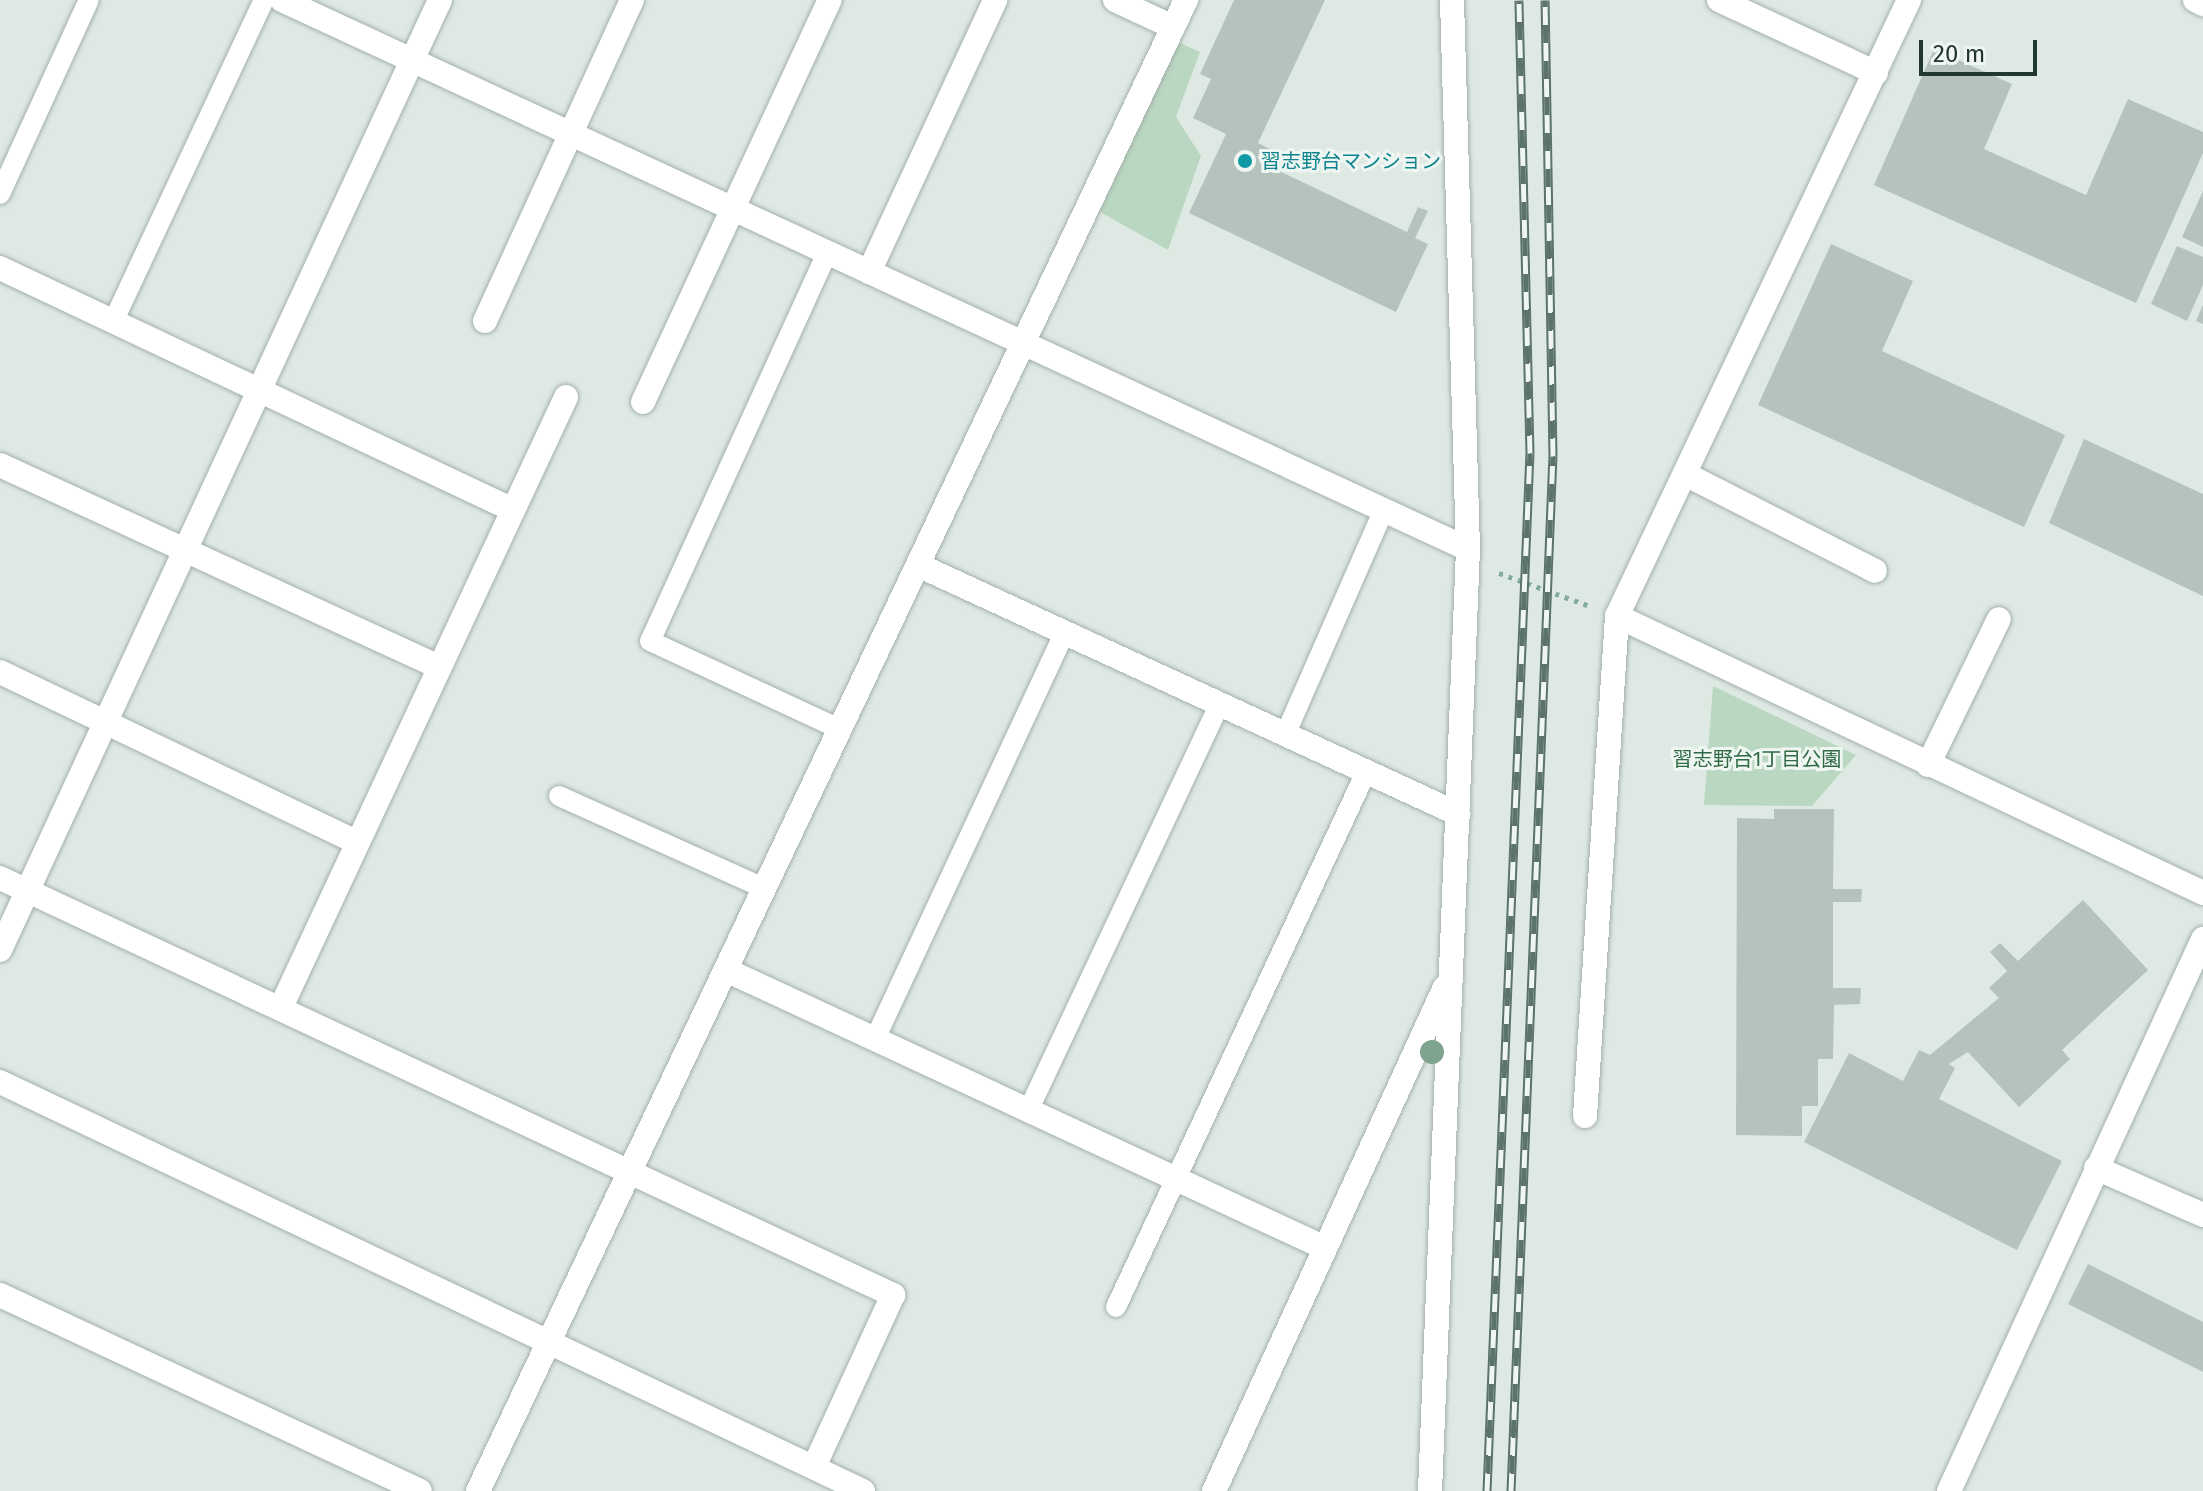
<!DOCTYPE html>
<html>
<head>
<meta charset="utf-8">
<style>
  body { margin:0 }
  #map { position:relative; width:2203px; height:1491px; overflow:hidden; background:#dfe9e4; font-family:"Fira Sans","Noto Sans JP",sans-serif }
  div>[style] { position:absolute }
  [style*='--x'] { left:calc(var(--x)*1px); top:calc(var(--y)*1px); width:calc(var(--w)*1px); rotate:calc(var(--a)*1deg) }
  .green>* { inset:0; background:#bad8c1 }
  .building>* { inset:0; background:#b5c3bd }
  .path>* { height:5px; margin-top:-2.5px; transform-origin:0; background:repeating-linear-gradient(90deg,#83aa9c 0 4px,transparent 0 10px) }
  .roads { filter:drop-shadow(0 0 2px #a3b0ab) drop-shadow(0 0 2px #a3b0ab) }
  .lane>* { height:20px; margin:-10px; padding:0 10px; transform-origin:10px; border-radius:10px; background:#fff }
  .street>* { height:24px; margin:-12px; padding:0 12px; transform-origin:12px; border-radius:12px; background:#fff }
  .rail>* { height:9px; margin-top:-4.5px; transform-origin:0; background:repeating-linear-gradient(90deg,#eff6f2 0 18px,#5c736c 0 36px); box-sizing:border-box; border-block:2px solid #5c736c }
  .trees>* { width:24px; height:24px; margin:-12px; border-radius:50%; background:#7fa38d }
  .dots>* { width:22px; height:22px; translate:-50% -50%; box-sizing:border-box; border:4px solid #eff6f2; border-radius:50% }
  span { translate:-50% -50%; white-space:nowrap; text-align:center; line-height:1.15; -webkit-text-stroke:6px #eff6f2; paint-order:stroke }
  .culture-label { font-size:20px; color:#0d838f }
  .left { translate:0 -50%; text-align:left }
  .park-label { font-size:20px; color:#306a45 }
  .scale { position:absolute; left:1919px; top:40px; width:118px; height:36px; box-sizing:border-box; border:4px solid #223731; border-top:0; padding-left:10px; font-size:24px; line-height:28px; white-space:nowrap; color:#223731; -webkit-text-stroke:6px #eff6f2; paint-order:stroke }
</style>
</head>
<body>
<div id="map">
  <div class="green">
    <i style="clip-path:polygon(1176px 41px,1200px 52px,1176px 117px,1201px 156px,1168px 250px,1100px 212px)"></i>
    <i style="clip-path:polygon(1713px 686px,1856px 755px,1812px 806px,1704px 805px)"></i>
  </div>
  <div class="building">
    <i style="clip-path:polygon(1234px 0,1325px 0,1258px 143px,1280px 154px,1273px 168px,1407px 232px,1418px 207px,1428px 211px,1415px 238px,1428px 244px,1396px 312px,1189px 213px,1226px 134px,1193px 118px,1211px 79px,1200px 74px)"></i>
    <i style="clip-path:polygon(1934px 49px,2012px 84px,1984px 149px,2086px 195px,2128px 99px,2203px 132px,2203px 153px,2136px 303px,1874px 185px)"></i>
    <i style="clip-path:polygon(2203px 191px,2203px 247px,2182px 237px)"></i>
    <i style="clip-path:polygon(1831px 244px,1913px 281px,1882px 351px,2065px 435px,2024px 527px,1758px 405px)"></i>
    <i style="clip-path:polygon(2177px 246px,2203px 257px,2203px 285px,2187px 321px,2151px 304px)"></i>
    <i style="clip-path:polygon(2203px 305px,2203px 324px,2196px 321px)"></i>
    <i style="clip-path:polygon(2084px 439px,2203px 494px,2203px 596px,2049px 523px)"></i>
    <i style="clip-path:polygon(1774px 809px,1834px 809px,1833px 889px,1862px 889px,1861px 902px,1833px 902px,1833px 988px,1861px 988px,1860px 1004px,1834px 1005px,1833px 1059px,1818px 1059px,1818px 1106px,1802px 1106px,1802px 1136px,1736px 1135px,1737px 818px,1774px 819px)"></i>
    <i style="clip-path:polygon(2083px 900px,2148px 970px,2062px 1050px,2070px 1059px,2019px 1107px,1968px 1052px,1949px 1064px,1955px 1068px,1939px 1099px,2062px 1161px,2017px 1250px,1804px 1142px,1849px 1053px,1903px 1081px,1919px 1050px,1930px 1055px,1999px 998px,1989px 988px,2007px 971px,1990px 952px,2000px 943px,2018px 961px)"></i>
    <i style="clip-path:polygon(2088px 1264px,2203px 1322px,2203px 1372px,2068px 1304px)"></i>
  </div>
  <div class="path">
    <i style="--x:1499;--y:573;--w:94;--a:20"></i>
  </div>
  <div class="roads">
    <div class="lane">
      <i style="--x:0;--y:194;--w:213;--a:-65.4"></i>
      <i style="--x:827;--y:253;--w:426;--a:114.5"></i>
      <i style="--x:650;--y:641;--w:209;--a:24.9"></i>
      <i style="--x:113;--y:322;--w:356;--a:-64.9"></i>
      <i style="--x:1285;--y:735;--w:246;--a:-66.3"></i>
      <i style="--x:559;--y:796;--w:225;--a:24.2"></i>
      <i style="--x:875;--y:1039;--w:448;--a:-65"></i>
      <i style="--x:1029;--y:1109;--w:446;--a:-64.8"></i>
      <i style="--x:1116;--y:1307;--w:591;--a:-64.95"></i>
    </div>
    <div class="street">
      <i style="--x:282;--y:0;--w:1307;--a:24.84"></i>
      <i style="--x:1115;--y:0;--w:64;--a:25"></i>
      <i style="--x:1719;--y:0;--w:173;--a:24.9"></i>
      <i style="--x:1909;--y:0;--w:682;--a:115.36"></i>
      <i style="--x:1617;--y:616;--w:648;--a:25.3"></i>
      <i style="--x:2195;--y:0;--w:9;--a:27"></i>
      <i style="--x:0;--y:268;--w:567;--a:25.25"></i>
      <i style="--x:869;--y:272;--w:300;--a:-65.1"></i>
      <i style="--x:485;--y:321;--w:353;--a:-65.4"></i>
      <i style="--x:643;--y:402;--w:443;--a:-65.1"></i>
      <i style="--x:0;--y:465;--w:483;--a:24.7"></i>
      <i style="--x:1685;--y:474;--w:213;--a:27"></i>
      <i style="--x:918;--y:565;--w:595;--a:24.75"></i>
      <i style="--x:0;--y:672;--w:395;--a:25.5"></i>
      <i style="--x:1928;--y:765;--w:162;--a:-64.1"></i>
      <i style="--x:0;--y:878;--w:986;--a:25.03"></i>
      <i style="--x:893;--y:1295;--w:189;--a:114.7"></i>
      <i style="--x:0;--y:950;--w:1047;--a:-65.15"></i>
      <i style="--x:726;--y:970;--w:658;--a:24.89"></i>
      <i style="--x:282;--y:1005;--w:671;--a:-64.96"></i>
      <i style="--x:0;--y:1082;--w:955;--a:25.36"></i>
      <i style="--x:1585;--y:1116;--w:501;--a:-86.34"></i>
      <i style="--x:2096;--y:1168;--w:117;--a:23.7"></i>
      <i style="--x:0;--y:1295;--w:463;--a:25"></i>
      <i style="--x:478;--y:1491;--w:1651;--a:-64.6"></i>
      <i style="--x:1214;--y:1491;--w:554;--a:-65.38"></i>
      <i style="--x:1430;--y:1491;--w:943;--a:-87.69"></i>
      <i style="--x:1468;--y:549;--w:549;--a:-91.67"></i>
      <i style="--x:1949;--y:1491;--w:608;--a:-65.29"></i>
    </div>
  </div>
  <div class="rail">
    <i style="--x:1487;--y:1491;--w:1039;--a:-87.63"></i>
    <i style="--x:1530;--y:453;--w:453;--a:-91.4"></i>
    <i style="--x:1511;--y:1491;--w:1036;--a:-87.68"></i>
    <i style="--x:1553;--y:456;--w:456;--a:-91"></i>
  </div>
  <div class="trees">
    <i style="left:1432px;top:1052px"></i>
  </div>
  <div class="dots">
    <i style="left:1245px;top:161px;background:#0f9aa8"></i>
  </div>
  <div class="culture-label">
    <span class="left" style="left:1261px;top:161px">習志野台マンション</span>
  </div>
  <div class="park-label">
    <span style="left:1757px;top:759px">習志野台1丁目公園</span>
  </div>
  <div class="scale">20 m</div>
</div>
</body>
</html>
